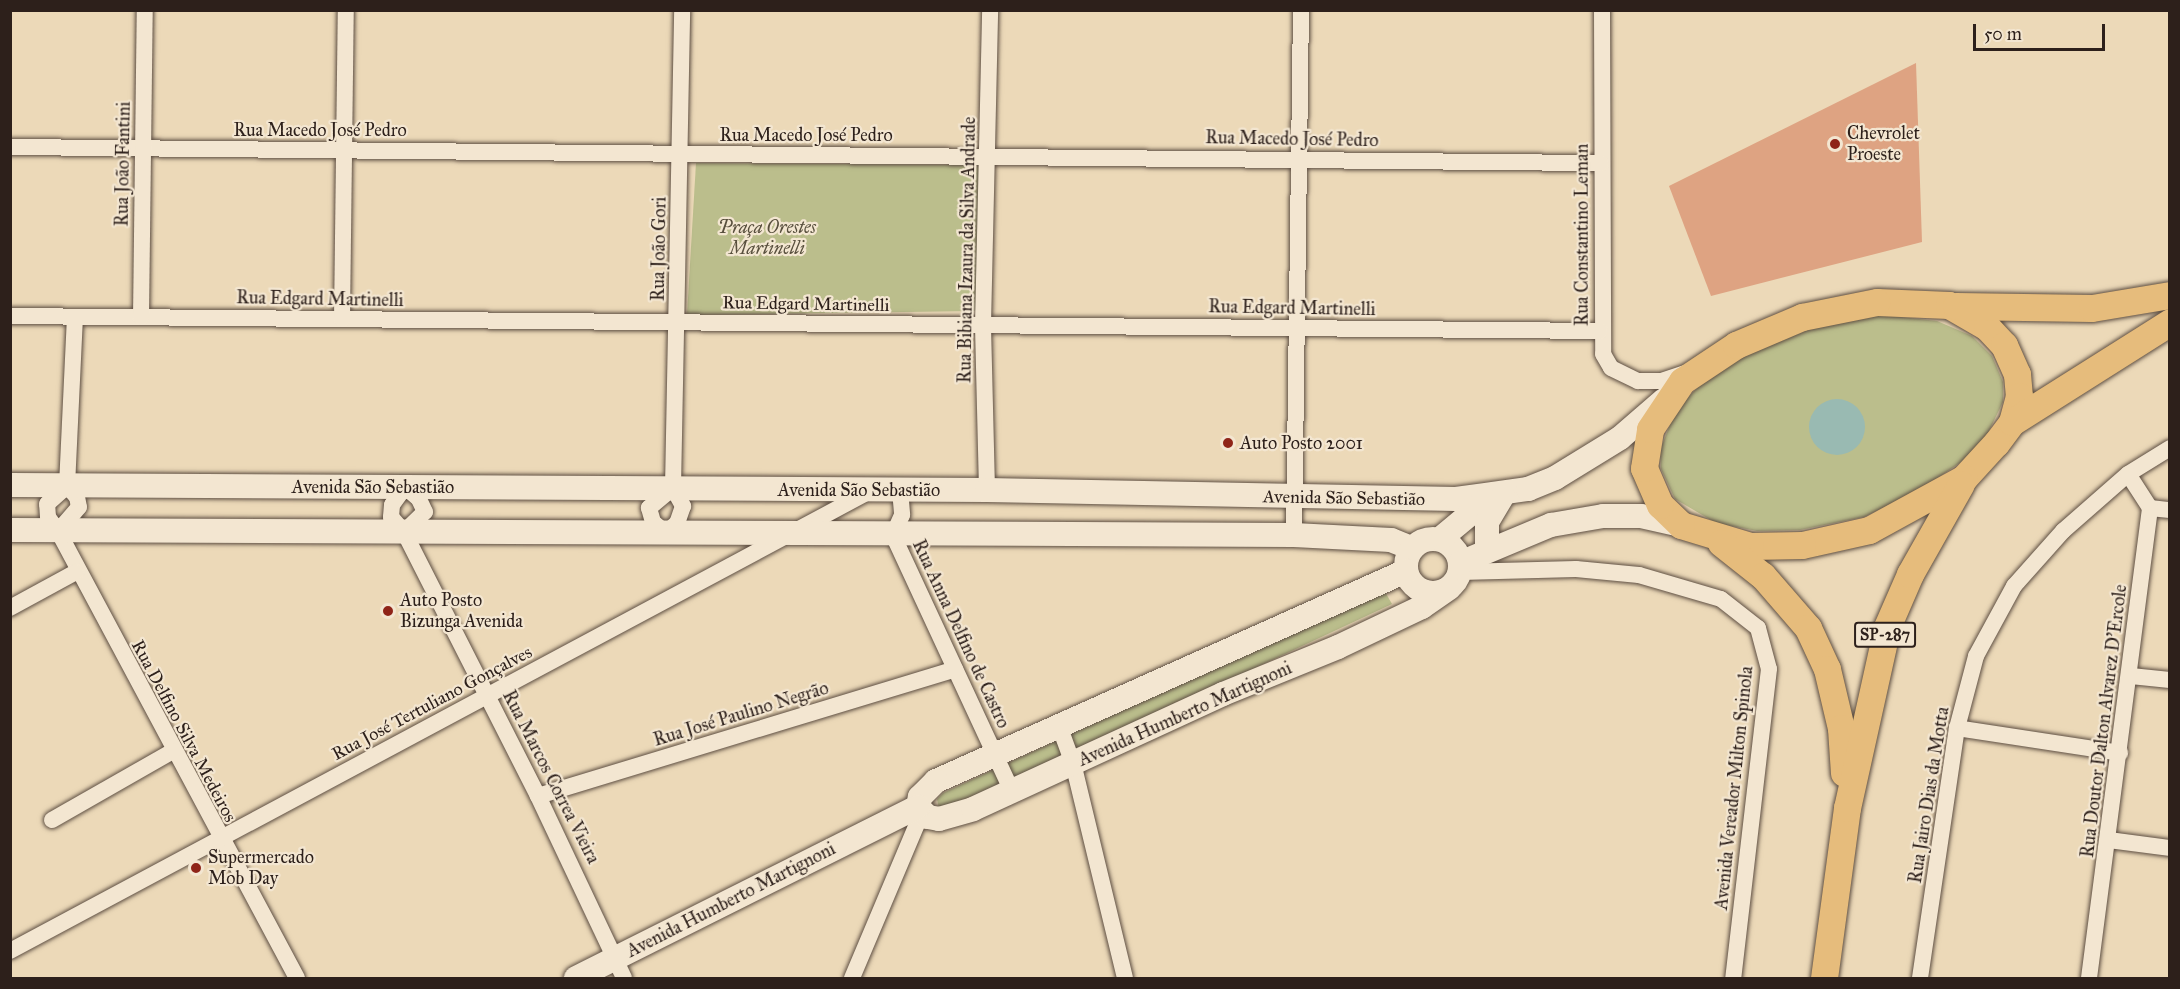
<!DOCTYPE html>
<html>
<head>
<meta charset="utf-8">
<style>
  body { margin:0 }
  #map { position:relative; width:2180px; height:989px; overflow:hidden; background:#ecd9b8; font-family:"IM FELL Great Primer",serif }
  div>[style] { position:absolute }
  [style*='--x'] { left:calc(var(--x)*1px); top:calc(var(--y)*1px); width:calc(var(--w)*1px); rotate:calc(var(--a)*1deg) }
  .green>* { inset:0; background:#bbbe8c }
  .water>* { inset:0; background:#99bab2 }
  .round { border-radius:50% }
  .building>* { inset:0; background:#dea382 }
  .roads { filter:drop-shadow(0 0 2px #5d4e42) drop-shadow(0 0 2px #5d4e42) }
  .minor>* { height:16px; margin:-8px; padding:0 8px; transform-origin:8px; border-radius:8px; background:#f3e6d1 }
  .secondary>* { height:24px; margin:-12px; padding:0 12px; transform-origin:12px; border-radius:12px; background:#f3e6d1 }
  .secondary>.ring { margin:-12px; padding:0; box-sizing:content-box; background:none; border:24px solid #f3e6d1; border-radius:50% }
  .primary>* { height:27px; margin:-13.5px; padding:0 13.5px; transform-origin:13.5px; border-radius:13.5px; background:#e6bc7c }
  .dots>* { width:16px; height:16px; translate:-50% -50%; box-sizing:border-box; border:3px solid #f3e6d1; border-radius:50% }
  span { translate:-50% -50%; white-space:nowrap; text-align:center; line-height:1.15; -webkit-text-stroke:4.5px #f3e6d1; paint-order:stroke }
  .shield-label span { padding:2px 4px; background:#f3e6d1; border:2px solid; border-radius:4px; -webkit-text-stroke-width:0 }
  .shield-label { font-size:16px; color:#2d201b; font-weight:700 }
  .street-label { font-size:18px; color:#2d201b }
  .poi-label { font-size:18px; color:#2d201b }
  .left { translate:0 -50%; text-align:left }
  .park-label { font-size:18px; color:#584f3d; font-style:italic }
  .frame { position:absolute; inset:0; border:12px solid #2d201b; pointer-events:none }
  .scale { position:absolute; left:1973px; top:24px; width:132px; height:27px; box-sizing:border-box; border:3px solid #2d201b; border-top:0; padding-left:8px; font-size:18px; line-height:21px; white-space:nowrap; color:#2d201b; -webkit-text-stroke:4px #f3e6d1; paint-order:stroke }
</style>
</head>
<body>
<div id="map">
  <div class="green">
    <i style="clip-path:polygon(696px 163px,980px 165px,977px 311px,687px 315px)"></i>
    <i style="clip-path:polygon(1874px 314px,1937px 321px,1972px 336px,1992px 356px,2003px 382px,2003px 402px,1985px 439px,1961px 462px,1920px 490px,1864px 517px,1800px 530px,1757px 531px,1716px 523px,1675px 499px,1661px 469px,1660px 450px,1676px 410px,1701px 384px,1741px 356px,1801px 329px)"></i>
    <i style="clip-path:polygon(1384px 590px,1392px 604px,948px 811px,939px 809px,937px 799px,943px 793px)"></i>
  </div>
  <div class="water">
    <i class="round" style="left:1809px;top:399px;width:56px;height:56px"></i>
  </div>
  <div class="building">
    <i style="clip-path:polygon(1916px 63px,1922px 242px,1711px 296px,1669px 186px)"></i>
  </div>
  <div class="roads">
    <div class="minor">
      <i style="--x:1602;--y:10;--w:344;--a:89.8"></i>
      <i style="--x:1603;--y:354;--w:16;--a:60"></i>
      <i style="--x:1611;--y:368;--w:30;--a:26"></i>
      <i style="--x:1638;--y:381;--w:23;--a:0"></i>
      <i style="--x:1661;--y:381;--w:26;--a:-18"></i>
      <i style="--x:10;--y:147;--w:1591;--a:0.58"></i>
      <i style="--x:10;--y:316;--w:1590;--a:0.54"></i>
      <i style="--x:141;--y:317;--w:307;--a:-89.3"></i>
      <i style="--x:342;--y:319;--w:309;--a:-89.3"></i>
      <i style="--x:67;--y:486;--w:169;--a:-87.3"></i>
      <i style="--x:67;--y:486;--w:15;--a:48"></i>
      <i style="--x:77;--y:497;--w:10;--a:79"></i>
      <i style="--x:79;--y:507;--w:32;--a:131"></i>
      <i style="--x:58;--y:531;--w:17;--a:-126"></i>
      <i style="--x:48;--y:517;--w:13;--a:-94"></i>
      <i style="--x:47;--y:504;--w:27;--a:-42"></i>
      <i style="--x:673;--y:488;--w:478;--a:-88.9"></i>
      <i style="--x:673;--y:488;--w:21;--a:61"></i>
      <i style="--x:683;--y:506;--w:18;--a:109"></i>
      <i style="--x:677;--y:523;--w:15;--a:138"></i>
      <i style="--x:666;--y:533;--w:17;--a:-140"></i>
      <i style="--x:653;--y:522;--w:15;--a:-106"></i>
      <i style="--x:649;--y:508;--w:31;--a:-40"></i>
      <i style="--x:900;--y:490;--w:25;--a:85"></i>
      <i style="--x:902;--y:515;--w:22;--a:114"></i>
      <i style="--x:893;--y:535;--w:282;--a:65.1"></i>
      <i style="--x:987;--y:490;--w:165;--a:-91.4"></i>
      <i style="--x:983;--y:325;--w:315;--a:-88.7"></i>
      <i style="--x:2150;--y:508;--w:20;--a:6"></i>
      <i style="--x:58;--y:531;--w:507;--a:61.87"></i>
      <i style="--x:404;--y:532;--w:29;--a:-44"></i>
      <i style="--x:425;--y:512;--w:14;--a:-115"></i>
      <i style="--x:419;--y:499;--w:18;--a:-139"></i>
      <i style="--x:405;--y:487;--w:22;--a:126"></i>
      <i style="--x:392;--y:505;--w:12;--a:95"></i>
      <i style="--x:391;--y:517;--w:20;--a:49"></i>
      <i style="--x:404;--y:532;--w:296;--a:63.1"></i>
      <i style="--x:538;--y:796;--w:201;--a:64.7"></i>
      <i style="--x:1294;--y:535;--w:525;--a:-89.24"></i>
      <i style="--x:1460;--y:572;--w:116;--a:-1.5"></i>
      <i style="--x:1576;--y:569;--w:63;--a:5.4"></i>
      <i style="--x:1639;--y:575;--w:85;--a:16.3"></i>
      <i style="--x:1721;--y:599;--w:47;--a:38.1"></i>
      <i style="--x:1758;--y:628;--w:42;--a:75"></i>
      <i style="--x:1769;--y:669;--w:311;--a:96.6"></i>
      <i style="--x:10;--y:608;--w:75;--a:-28.6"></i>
      <i style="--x:2131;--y:676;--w:39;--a:6"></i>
      <i style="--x:1060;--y:728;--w:37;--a:70"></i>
      <i style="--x:1073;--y:763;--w:221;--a:76.4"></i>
      <i style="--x:1957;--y:728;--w:165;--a:8.7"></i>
      <i style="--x:538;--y:796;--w:436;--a:-16.9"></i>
      <i style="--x:52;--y:820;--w:139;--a:-29.7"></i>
      <i style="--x:2109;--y:840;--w:62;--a:7.5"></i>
      <i style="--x:10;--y:951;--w:978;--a:-28.14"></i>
      <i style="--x:852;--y:978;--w:180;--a:-67.1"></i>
      <i style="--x:1920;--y:978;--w:253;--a:-81.6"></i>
      <i style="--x:1957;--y:728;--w:74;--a:-75.2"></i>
      <i style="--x:1976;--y:656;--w:80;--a:-61.5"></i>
      <i style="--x:2014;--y:586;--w:74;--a:-48.3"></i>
      <i style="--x:2063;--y:531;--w:86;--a:-41.2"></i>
      <i style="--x:2128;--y:474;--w:49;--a:-31.8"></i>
      <i style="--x:2089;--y:978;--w:474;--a:-82.6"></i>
      <i style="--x:2150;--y:508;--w:40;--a:-122.9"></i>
    </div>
    <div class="secondary">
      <i style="--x:10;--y:485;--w:977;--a:0.29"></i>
      <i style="--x:987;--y:490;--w:469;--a:1.1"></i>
      <i style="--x:1456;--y:499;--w:73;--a:-7.9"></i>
      <i style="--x:1528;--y:489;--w:29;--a:-22"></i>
      <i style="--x:1555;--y:478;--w:76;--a:-31.6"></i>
      <i style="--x:1620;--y:438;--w:58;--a:-40.8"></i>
      <i style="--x:10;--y:530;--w:1284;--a:0.22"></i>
      <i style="--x:1294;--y:535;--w:97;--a:3"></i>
      <i style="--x:1391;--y:540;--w:22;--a:22"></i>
      <i class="ring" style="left:1406px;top:539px;width:30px;height:30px"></i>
      <i style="--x:1440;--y:539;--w:70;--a:-39.8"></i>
      <i style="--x:1487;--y:549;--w:27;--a:-90"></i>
      <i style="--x:1487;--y:522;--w:31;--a:-59"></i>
      <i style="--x:1460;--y:563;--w:99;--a:-22.7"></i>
      <i style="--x:1551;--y:525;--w:53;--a:-9.8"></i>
      <i style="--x:1603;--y:516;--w:38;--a:0"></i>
      <i style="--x:1641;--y:516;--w:41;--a:12.7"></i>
      <i style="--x:1406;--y:571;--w:515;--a:155.92"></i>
      <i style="--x:936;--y:781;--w:23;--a:135"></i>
      <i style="--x:920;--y:797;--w:10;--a:101"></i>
      <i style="--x:918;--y:807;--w:14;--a:45"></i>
      <i style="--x:928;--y:817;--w:11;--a:10"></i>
      <i style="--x:939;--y:819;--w:35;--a:-16"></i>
      <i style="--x:973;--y:809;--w:275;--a:-24.7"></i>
      <i style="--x:1223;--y:694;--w:124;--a:-22.2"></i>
      <i style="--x:1338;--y:647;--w:93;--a:-25.5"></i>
      <i style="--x:1422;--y:607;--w:33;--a:-35"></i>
      <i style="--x:576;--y:978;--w:382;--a:-26.6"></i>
    </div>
    <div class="primary">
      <i style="--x:1877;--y:302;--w:72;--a:2.4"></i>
      <i style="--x:1949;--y:305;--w:44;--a:30.1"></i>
      <i style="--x:1987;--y:327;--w:25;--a:47"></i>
      <i style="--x:2004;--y:345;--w:32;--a:66"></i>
      <i style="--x:2017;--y:374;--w:22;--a:85"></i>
      <i style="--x:2019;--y:396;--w:27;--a:105"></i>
      <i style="--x:2012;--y:422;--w:26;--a:127"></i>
      <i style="--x:1996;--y:443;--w:47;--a:132.4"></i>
      <i style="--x:1964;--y:478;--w:108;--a:151.3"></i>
      <i style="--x:1869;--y:530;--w:69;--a:167.4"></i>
      <i style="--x:1802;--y:545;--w:52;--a:178.9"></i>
      <i style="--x:1750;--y:546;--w:72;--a:-163.1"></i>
      <i style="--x:1681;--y:525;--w:29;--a:-136"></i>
      <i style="--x:1660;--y:505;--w:40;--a:-113.4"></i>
      <i style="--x:1644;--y:468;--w:39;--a:-81"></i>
      <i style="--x:1650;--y:429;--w:58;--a:-56.3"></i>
      <i style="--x:1682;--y:381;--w:65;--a:-33.7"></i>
      <i style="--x:1736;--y:345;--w:72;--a:-23"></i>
      <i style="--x:1802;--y:317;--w:76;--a:-11.3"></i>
      <i style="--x:1956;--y:306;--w:136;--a:0.8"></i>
      <i style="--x:2092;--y:308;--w:79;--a:-9.5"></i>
      <i style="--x:2012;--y:422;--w:187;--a:-32.3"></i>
      <i style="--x:1721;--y:543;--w:53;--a:38.2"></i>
      <i style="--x:1763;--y:576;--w:69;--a:49.1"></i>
      <i style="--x:1808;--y:628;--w:45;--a:65.1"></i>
      <i style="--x:1827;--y:669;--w:61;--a:76.7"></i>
      <i style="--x:1841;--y:728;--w:45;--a:86.2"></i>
      <i style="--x:1824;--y:978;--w:172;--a:-82.3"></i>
      <i style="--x:1847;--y:808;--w:185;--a:-77.5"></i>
      <i style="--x:1887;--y:627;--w:58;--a:-66.5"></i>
      <i style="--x:1910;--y:574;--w:103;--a:-60.5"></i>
    </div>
  </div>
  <div class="dots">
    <i style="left:1835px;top:144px;background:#8f2418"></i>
    <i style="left:1228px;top:443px;background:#8f2418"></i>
    <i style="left:388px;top:611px;background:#8f2418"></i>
    <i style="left:196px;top:868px;background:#8f2418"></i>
  </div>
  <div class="shield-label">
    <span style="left:1885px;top:635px">SP-287</span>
  </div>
  <div class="street-label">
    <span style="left:320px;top:130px">Rua Macedo José Pedro</span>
    <span style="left:806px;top:135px">Rua Macedo José Pedro</span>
    <span style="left:1292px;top:139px;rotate:1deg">Rua Macedo José Pedro</span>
    <span style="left:123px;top:164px;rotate:-89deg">Rua João Fantini</span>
    <span style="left:1582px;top:235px;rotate:-90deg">Rua Constantino Leman</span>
    <span style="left:659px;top:249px;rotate:-89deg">Rua João Gori</span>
    <span style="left:967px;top:250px;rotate:-89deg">Rua Bibiana Izaura da Silva Andrade</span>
    <span style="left:320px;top:299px;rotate:1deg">Rua Edgard Martinelli</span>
    <span style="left:806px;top:304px;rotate:1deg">Rua Edgard Martinelli</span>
    <span style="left:1292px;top:308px;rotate:1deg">Rua Edgard Martinelli</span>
    <span style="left:373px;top:487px">Avenida São Sebastião</span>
    <span style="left:859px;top:490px">Avenida São Sebastião</span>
    <span style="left:1344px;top:498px;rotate:1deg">Avenida São Sebastião</span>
    <span style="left:961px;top:634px;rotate:65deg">Rua Anna Delfino de Castro</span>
    <span style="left:432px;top:703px;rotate:-28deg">Rua José Tertuliano Gonçalves</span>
    <span style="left:741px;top:714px;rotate:-17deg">Rua José Paulino Negrão</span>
    <span style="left:1185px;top:714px;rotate:-24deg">Avenida Humberto Martignoni</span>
    <span style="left:2104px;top:721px;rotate:-83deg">Rua Doutor Dalton Alvarez D'Ercole</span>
    <span style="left:184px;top:731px;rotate:62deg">Rua Delfino Silva Medeiros</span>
    <span style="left:551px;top:777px;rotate:63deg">Rua Marcos Correa Vieira</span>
    <span style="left:1734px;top:788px;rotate:-84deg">Avenida Vereador Milton Spinola</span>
    <span style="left:1929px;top:795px;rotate:-81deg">Rua Jairo Dias da Motta</span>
    <span style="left:731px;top:900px;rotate:-27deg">Avenida Humberto Martignoni</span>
  </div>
  <div class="poi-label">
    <span class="left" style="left:1847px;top:144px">Chevrolet<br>Proeste</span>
    <span class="left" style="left:1240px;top:443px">Auto Posto 2001</span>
    <span class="left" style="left:400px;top:611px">Auto Posto<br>Bizunga Avenida</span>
    <span class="left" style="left:208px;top:868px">Supermercado<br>Mob Day</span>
  </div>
  <div class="park-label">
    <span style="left:767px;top:238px">Praça Orestes<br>Martinelli</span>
  </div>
  <div class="frame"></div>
  <div class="scale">50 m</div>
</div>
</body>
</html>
